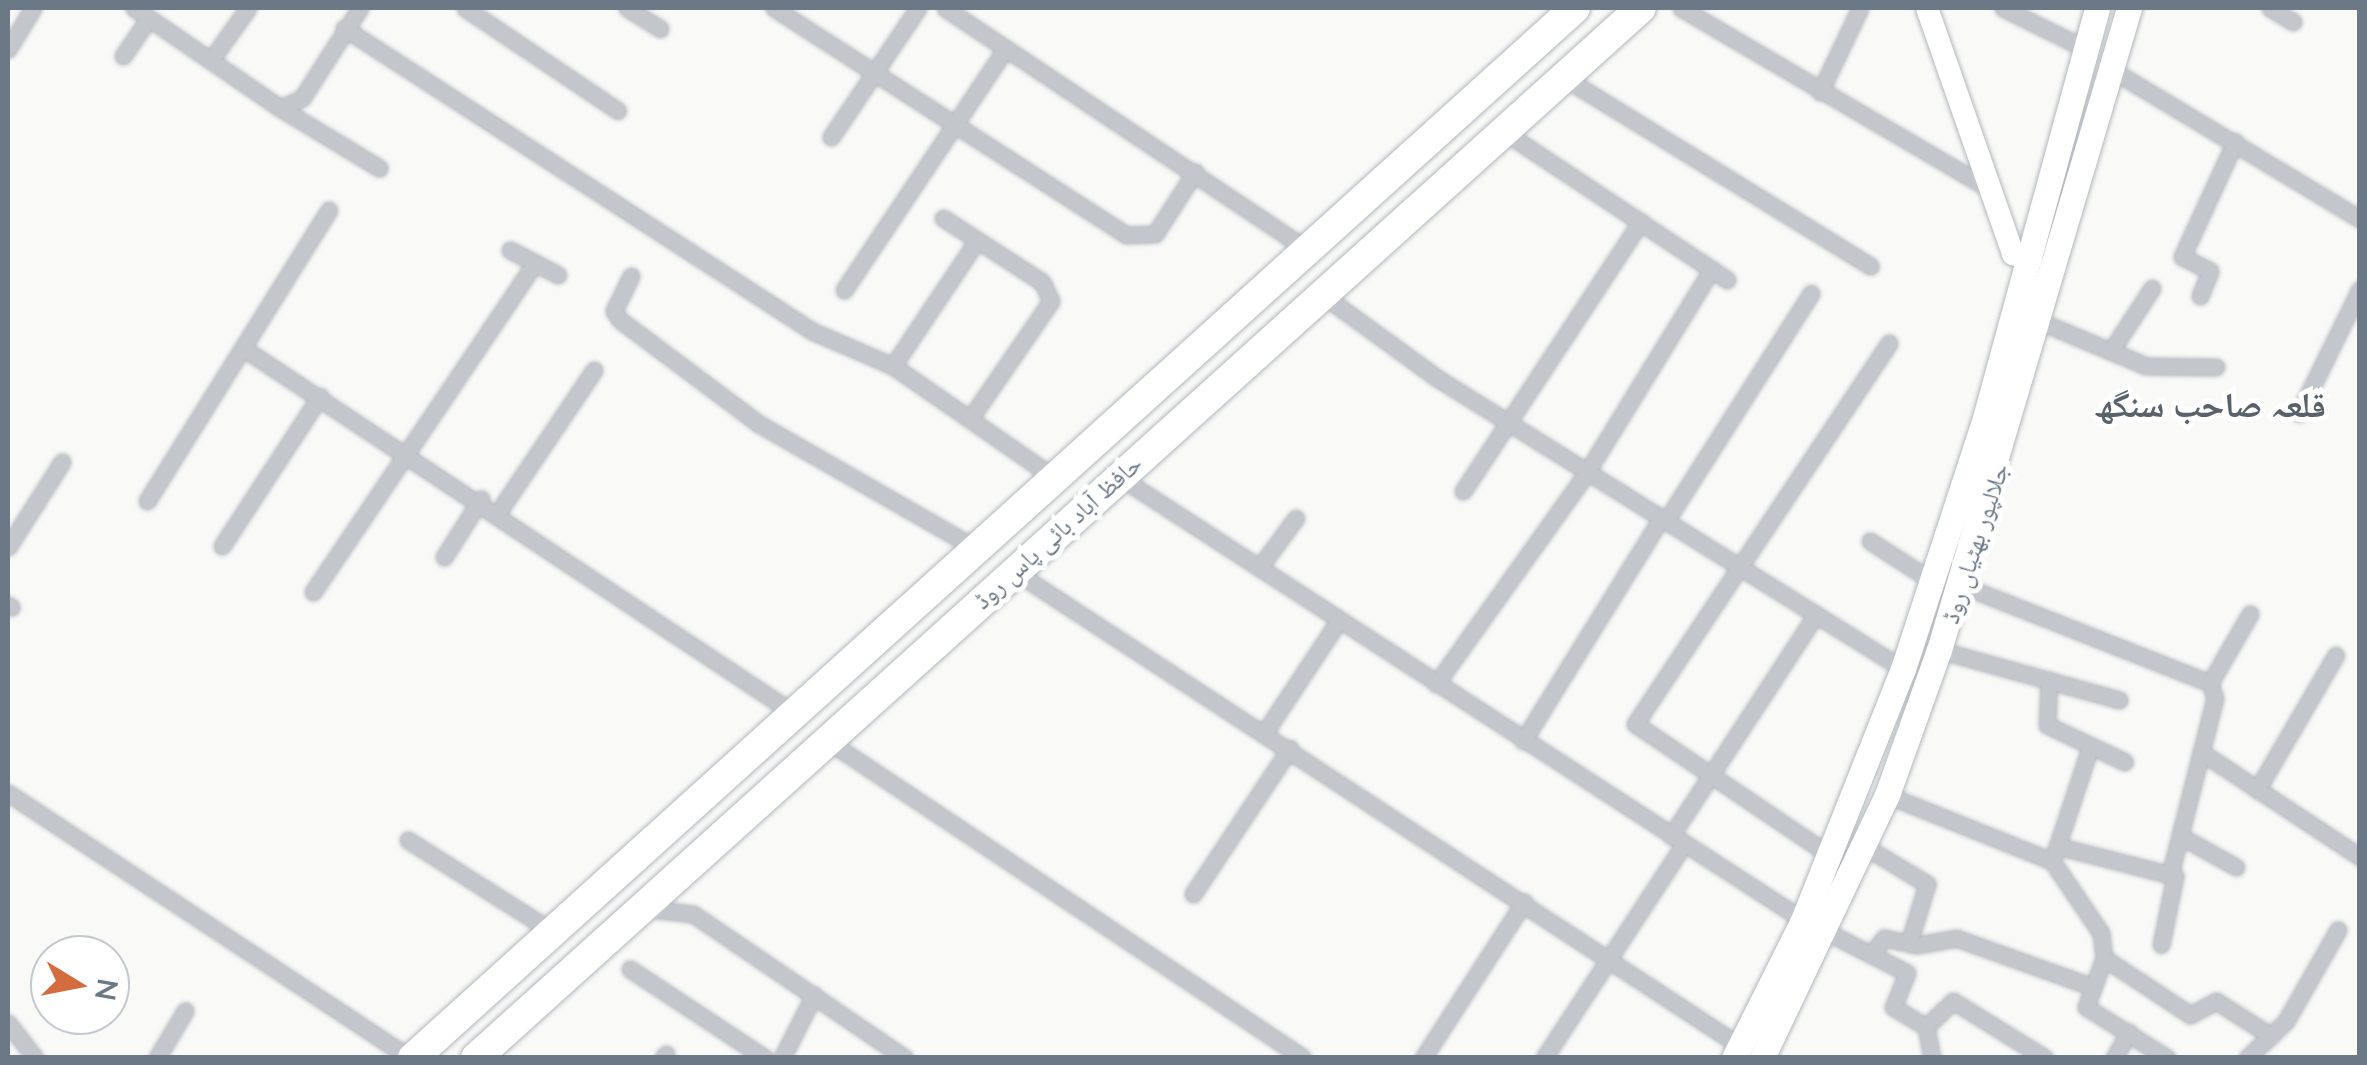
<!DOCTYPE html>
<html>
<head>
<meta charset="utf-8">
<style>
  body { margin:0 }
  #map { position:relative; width:2367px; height:1065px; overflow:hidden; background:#f9f9f8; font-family:Lato,"Noto Naskh Arabic",sans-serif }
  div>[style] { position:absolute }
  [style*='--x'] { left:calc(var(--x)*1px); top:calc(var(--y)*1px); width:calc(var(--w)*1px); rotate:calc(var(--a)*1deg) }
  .roads { filter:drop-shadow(0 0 2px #b3b8bd) drop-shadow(0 0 2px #b3b8bd) }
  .street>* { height:15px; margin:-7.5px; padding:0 7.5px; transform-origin:7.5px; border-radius:7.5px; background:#c3c6ca }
  .secondary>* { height:22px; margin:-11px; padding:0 11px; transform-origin:11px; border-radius:11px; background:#fff }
  .primary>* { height:25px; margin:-12.5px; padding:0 12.5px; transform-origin:12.5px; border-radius:12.5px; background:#fff }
  .highway>* { height:30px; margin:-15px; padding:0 15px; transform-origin:15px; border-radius:15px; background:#fff }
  span { translate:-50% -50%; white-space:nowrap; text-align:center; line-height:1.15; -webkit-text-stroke:10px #fff; paint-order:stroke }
  .street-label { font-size:25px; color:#6b7885 }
  .district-label { font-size:35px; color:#59626b; font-weight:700 }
  .frame { position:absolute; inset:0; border:10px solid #6b7885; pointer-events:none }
  .north { position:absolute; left:30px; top:935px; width:100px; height:100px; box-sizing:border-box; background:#fff; border:2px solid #c4c9ce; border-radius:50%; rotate:100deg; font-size:28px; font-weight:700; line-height:40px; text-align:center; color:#6b7885 }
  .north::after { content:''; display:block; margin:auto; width:35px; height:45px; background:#d36c3e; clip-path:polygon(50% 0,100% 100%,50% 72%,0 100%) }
</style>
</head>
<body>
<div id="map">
  <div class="roads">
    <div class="street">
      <i style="--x:134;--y:8;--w:177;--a:34.4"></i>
      <i style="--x:280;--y:108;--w:24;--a:-24"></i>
      <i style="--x:302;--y:98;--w:107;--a:-57.2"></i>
      <i style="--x:465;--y:8;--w:184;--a:33.9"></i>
      <i style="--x:627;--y:8;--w:39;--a:32"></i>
      <i style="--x:774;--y:8;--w:419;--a:32.8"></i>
      <i style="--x:1126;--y:235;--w:29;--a:-2"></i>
      <i style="--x:1155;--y:234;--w:74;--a:-57.2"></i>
      <i style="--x:945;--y:8;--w:431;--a:33.7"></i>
      <i style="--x:1681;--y:8;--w:356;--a:30.4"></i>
      <i style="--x:2003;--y:8;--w:93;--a:26.3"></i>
      <i style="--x:2270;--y:8;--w:27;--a:31"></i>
      <i style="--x:344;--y:28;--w:558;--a:32.92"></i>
      <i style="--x:812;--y:331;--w:88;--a:23.4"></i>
      <i style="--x:893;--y:366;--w:198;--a:34.7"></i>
      <i style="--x:8;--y:49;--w:48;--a:-58.6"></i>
      <i style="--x:123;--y:56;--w:46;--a:-55.6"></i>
      <i style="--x:211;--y:60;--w:64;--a:-54.6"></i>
      <i style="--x:2112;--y:70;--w:289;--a:31"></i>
      <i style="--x:1563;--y:77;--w:361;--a:31.6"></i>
      <i style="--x:1820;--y:92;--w:93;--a:-64.5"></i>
      <i style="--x:280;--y:108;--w:116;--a:31.2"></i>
      <i style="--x:1503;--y:131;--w:269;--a:33.6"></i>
      <i style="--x:831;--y:137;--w:156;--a:-56"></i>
      <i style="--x:943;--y:218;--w:118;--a:32.9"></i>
      <i style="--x:1042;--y:282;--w:21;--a:65"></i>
      <i style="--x:1051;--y:301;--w:143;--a:124.5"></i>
      <i style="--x:510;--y:250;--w:54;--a:27.5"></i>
      <i style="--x:631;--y:276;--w:39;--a:116"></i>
      <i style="--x:614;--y:311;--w:11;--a:56"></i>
      <i style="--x:620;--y:320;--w:174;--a:36.8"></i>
      <i style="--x:759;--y:424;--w:254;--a:29.8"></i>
      <i style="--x:844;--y:290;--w:291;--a:-56.2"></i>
      <i style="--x:1320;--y:293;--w:145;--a:36"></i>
      <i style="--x:1437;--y:378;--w:549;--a:31.98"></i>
      <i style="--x:2200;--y:296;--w:27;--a:-68"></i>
      <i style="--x:2210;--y:271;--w:31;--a:-153"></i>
      <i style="--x:2182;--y:257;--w:127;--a:-65.3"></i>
      <i style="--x:2041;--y:322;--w:114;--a:22.7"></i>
      <i style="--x:2146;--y:366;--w:70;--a:0.8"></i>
      <i style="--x:243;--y:348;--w:662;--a:33.55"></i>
      <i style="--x:2111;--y:351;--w:75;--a:-56.9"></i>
      <i style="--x:893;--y:366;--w:149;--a:-56.2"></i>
      <i style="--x:2299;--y:413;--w:138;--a:-63.8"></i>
      <i style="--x:1118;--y:476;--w:816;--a:32.95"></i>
      <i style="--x:1463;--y:491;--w:323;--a:-56.6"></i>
      <i style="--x:147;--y:501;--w:343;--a:-58"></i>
      <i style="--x:499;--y:511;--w:170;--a:-56"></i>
      <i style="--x:1666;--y:521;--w:270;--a:-57.5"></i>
      <i style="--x:1870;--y:541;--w:74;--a:32.8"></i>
      <i style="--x:222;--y:546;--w:179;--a:-56.8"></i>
      <i style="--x:8;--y:547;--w:101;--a:-57.6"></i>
      <i style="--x:444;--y:557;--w:69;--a:-57.5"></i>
      <i style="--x:1259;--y:568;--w:62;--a:-53.5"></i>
      <i style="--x:1014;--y:571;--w:868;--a:33.2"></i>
      <i style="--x:1961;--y:585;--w:268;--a:21.5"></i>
      <i style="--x:2210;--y:683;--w:16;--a:72"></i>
      <i style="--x:2215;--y:698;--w:183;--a:104.3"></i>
      <i style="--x:313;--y:592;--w:397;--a:-56"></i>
      <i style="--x:8;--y:605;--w:4;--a:34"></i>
      <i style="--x:1939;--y:650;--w:187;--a:15.5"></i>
      <i style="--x:2049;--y:680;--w:45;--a:92.5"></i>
      <i style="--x:2047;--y:725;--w:86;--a:25.4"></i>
      <i style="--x:2210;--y:683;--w:80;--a:-59.9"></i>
      <i style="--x:1436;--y:684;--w:260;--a:-54.5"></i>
      <i style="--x:1587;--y:472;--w:238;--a:-58.4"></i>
      <i style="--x:1265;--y:732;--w:134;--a:-56.5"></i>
      <i style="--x:828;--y:741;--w:570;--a:33.69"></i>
      <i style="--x:1523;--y:741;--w:262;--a:-58.2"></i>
      <i style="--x:2201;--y:752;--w:191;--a:33.4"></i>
      <i style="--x:2257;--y:790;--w:156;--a:-59.7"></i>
      <i style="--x:8;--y:793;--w:481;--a:33.4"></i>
      <i style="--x:1887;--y:795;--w:178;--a:21.8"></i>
      <i style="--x:2052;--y:861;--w:87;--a:55.8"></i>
      <i style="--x:2101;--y:933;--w:25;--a:83"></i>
      <i style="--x:2104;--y:958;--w:52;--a:110.2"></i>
      <i style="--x:2086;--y:1007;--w:96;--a:32.2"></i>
      <i style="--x:1671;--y:836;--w:265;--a:-56.8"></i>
      <i style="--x:2180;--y:836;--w:64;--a:29"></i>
      <i style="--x:408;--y:840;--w:172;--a:32.4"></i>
      <i style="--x:1864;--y:846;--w:74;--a:31.1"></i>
      <i style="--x:1927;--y:884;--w:62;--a:107"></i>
      <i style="--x:2057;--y:846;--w:122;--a:14.3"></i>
      <i style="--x:2175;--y:876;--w:70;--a:101.5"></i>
      <i style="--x:2055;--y:853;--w:111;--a:-71.6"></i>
      <i style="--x:1831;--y:856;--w:236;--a:-146"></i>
      <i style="--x:1635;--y:724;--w:458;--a:-56.3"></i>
      <i style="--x:1193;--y:894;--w:175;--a:-56.4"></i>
      <i style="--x:642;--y:908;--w:51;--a:6.7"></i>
      <i style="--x:693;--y:914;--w:256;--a:34.2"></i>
      <i style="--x:1825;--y:931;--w:92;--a:27.1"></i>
      <i style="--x:1907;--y:973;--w:37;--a:112"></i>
      <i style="--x:1893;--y:1007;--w:39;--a:31"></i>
      <i style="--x:1926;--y:1027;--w:32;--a:79"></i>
      <i style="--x:1871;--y:954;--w:21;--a:-51"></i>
      <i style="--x:1884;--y:938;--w:34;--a:12"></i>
      <i style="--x:1917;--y:945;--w:40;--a:-10"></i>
      <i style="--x:1956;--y:938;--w:145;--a:19.7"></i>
      <i style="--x:2104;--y:958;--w:103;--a:33.5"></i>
      <i style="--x:2190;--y:1015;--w:30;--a:-28"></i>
      <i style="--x:2216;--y:1001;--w:65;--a:32.5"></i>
      <i style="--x:630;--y:969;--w:162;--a:33.4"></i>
      <i style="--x:8;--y:1023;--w:44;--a:52.4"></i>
      <i style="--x:1926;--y:1027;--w:37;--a:-44"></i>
      <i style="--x:1953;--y:1001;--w:108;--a:31.8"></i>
      <i style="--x:157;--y:1058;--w:55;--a:-59.2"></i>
      <i style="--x:663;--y:1058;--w:5;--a:-53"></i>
      <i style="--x:782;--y:1058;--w:71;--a:-63.1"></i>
      <i style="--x:1423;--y:1058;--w:186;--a:-57.1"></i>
      <i style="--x:1544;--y:1058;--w:256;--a:-56.8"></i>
      <i style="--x:2114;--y:1058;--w:30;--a:-60"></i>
      <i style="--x:2247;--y:1058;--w:54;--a:-43.5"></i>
      <i style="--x:2286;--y:1021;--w:105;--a:-60.3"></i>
    </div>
    <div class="secondary">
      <i style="--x:1927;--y:8;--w:261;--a:70.7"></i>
      <i style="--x:2013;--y:254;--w:19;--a:18"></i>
    </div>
    <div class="primary">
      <i style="--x:1734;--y:1058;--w:154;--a:-63.4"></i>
      <i style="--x:1803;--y:920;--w:270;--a:-68.3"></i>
      <i style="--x:1903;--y:669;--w:264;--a:-71.9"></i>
      <i style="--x:1985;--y:418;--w:425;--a:-74.7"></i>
      <i style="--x:1762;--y:1058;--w:291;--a:-64.6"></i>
      <i style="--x:1887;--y:795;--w:154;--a:-70.3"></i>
      <i style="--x:1939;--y:650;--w:670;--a:-73.51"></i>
    </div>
    <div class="highway">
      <i style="--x:413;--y:1058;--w:1566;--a:-42.1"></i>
      <i style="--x:476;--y:1058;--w:1568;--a:-42.03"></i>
    </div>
  </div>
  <div class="street-label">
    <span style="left:1057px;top:531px;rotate:-42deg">حافظ آباد بائی پاس روڈ</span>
    <span style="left:1974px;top:543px;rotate:-72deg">جلالپور بھٹیاں روڈ</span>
  </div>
  <div class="district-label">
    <span style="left:2210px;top:403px">قلعہ صاحب سنگھ</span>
  </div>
  <div class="frame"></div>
  <div class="north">N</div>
</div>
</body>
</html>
